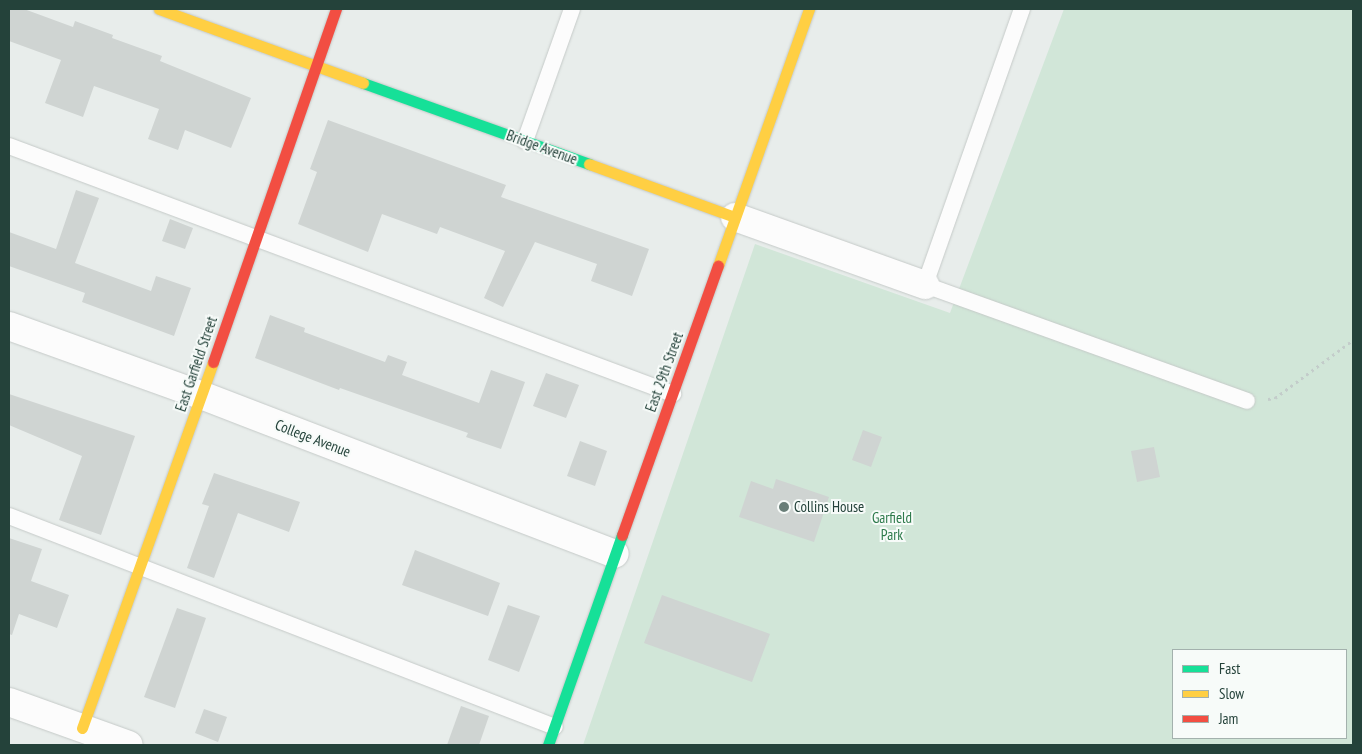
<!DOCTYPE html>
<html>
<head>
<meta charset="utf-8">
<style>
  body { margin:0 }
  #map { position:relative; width:1362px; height:754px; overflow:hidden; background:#e8edeb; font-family:"PT Sans Narrow",sans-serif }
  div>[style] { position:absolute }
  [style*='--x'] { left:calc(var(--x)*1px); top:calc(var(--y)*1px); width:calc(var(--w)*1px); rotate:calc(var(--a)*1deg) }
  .green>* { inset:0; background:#d1e6d8 }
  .building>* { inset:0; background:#cfd4d2 }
  .path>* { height:3px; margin-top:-1.5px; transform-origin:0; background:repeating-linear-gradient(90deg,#c3ccca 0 2.5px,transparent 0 6.5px) }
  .roads { filter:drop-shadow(0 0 1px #c5cac8) drop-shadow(0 0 1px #c5cac8) }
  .lane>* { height:16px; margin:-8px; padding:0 8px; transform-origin:8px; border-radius:8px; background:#fcfcfc }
  .street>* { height:28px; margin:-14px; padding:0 14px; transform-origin:14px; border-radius:14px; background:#fcfcfc }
  .fast>* { height:11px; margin:-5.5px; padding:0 5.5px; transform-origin:5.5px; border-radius:5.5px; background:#16e098 }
  .slow>* { height:11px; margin:-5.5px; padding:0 5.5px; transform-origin:5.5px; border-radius:5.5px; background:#ffcf43 }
  .jam>* { height:11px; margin:-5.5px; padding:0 5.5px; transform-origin:5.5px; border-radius:5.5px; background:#f24e42 }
  .dots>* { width:14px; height:14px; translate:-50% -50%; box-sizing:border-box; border:2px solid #f7fbf9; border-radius:50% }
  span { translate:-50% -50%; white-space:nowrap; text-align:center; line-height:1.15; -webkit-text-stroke:4px #f7fbf9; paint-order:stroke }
  .street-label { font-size:15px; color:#24423a }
  .poi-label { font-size:15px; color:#24423a }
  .left { translate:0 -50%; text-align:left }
  .park-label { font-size:15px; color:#2d7a4b }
  .frame { position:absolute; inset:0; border:10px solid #24423a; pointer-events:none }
  .legend { position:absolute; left:1172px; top:649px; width:175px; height:90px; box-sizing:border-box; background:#f7fbf9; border:1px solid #a3b1ad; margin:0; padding:6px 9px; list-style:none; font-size:15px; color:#24423a }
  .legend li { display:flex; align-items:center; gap:10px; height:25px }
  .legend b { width:25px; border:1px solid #a3b1ad }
</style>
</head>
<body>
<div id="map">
  <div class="green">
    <i style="clip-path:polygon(evenodd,1064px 9px,1353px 9px,1353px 745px,583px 745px,755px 244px,950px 313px,1064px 9px,1173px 650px,1346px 650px,1346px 738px,1173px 738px,1173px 650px)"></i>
  </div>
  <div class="building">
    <i style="clip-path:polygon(9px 9px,24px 9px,73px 27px,75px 21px,113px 35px,112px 38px,162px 56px,160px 61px,251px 98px,231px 148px,185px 130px,178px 150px,148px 139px,159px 109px,94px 86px,83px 117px,45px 103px,61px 60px,9px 41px)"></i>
    <i style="clip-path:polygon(328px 120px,506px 185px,501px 197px,649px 249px,632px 296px,591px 281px,597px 264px,535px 242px,503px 307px,484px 298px,505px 251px,440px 227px,437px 234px,382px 214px,368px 252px,298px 224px,317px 172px,310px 169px)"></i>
    <i style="clip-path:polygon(76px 190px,99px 198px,75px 263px,151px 291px,156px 276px,191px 288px,174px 336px,82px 302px,85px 293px,9px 266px,9px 232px,56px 249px)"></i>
    <i style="clip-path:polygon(170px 219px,193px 228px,185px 249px,162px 241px)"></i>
    <i style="clip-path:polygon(270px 315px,305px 328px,304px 332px,385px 362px,388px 355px,407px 362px,402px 375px,479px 403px,491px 370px,525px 382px,501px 449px,466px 437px,468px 433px,340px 388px,339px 390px,255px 358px)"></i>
    <i style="clip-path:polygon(546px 373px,579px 385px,566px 418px,533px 406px)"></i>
    <i style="clip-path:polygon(9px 394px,135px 436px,101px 535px,59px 520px,82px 456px,9px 425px)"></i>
    <i style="clip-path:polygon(863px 430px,882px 437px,871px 467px,852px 460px)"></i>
    <i style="clip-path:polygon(580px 441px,607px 451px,595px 486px,567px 476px)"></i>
    <i style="clip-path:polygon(1154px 447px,1160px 477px,1137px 482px,1131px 451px)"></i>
    <i style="clip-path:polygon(214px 473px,300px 502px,289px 532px,238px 513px,214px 578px,187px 568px,209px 506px,202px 504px)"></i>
    <i style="clip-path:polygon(776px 479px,829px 497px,814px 542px,739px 517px,751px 481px,773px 489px)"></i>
    <i style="clip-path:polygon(9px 538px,42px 549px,31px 581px,69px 595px,57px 628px,19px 614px,12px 635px,9px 634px)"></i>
    <i style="clip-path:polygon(415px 550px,500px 583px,488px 616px,402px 585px)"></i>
    <i style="clip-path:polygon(662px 595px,770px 634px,752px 682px,644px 643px)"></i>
    <i style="clip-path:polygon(508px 605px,540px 616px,519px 672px,488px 660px)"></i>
    <i style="clip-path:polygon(177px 608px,206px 618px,175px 708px,144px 697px)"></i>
    <i style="clip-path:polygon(461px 706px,489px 716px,479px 745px,447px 745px)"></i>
    <i style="clip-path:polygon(204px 709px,227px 717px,218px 742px,195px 733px)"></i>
  </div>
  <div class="path">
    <i style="--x:1268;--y:399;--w:7;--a:-8"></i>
    <i style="--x:1275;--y:398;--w:97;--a:-36.6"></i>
  </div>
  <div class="roads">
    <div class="lane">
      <i style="--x:1022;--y:9;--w:293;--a:109.4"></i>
      <i style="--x:925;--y:285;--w:342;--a:19.8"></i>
      <i style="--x:525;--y:141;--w:140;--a:-70.4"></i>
      <i style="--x:9;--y:146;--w:709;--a:20.48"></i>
      <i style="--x:9;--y:516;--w:585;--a:21.13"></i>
    </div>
    <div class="street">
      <i style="--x:735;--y:217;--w:202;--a:19.7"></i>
      <i style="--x:9;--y:326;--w:204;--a:19.8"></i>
      <i style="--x:201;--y:395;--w:443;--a:21"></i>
      <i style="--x:9;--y:702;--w:127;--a:19.7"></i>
    </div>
    <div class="fast">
      <i style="--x:363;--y:83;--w:240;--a:19.7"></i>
      <i style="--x:548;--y:745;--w:223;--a:-70.6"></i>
    </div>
    <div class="slow">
      <i style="--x:159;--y:9;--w:217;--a:19.9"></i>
      <i style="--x:589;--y:164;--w:155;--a:20"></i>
      <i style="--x:718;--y:266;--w:273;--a:-70.5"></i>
      <i style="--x:82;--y:728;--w:389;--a:-70.3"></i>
    </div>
    <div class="jam">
      <i style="--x:213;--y:362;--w:374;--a:-70.8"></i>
      <i style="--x:622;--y:535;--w:286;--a:-70.4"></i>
    </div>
  </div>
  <div class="dots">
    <i style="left:784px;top:507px;background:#697e78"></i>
  </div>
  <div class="street-label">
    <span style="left:542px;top:147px;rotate:20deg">Bridge Avenue</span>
    <span style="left:196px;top:364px;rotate:-71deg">East Garfield Street</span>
    <span style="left:664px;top:372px;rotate:-70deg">East 29th Street</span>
    <span style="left:313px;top:438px;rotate:21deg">College Avenue</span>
  </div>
  <div class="poi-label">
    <span class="left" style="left:794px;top:507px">Collins House</span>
  </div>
  <div class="park-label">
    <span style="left:892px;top:526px">Garfield<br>Park</span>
  </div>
  <div class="frame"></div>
  <ul class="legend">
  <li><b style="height:6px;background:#16e098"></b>Fast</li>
  <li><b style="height:6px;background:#ffcf43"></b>Slow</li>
  <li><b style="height:6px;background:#f24e42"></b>Jam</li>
  </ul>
</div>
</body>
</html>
